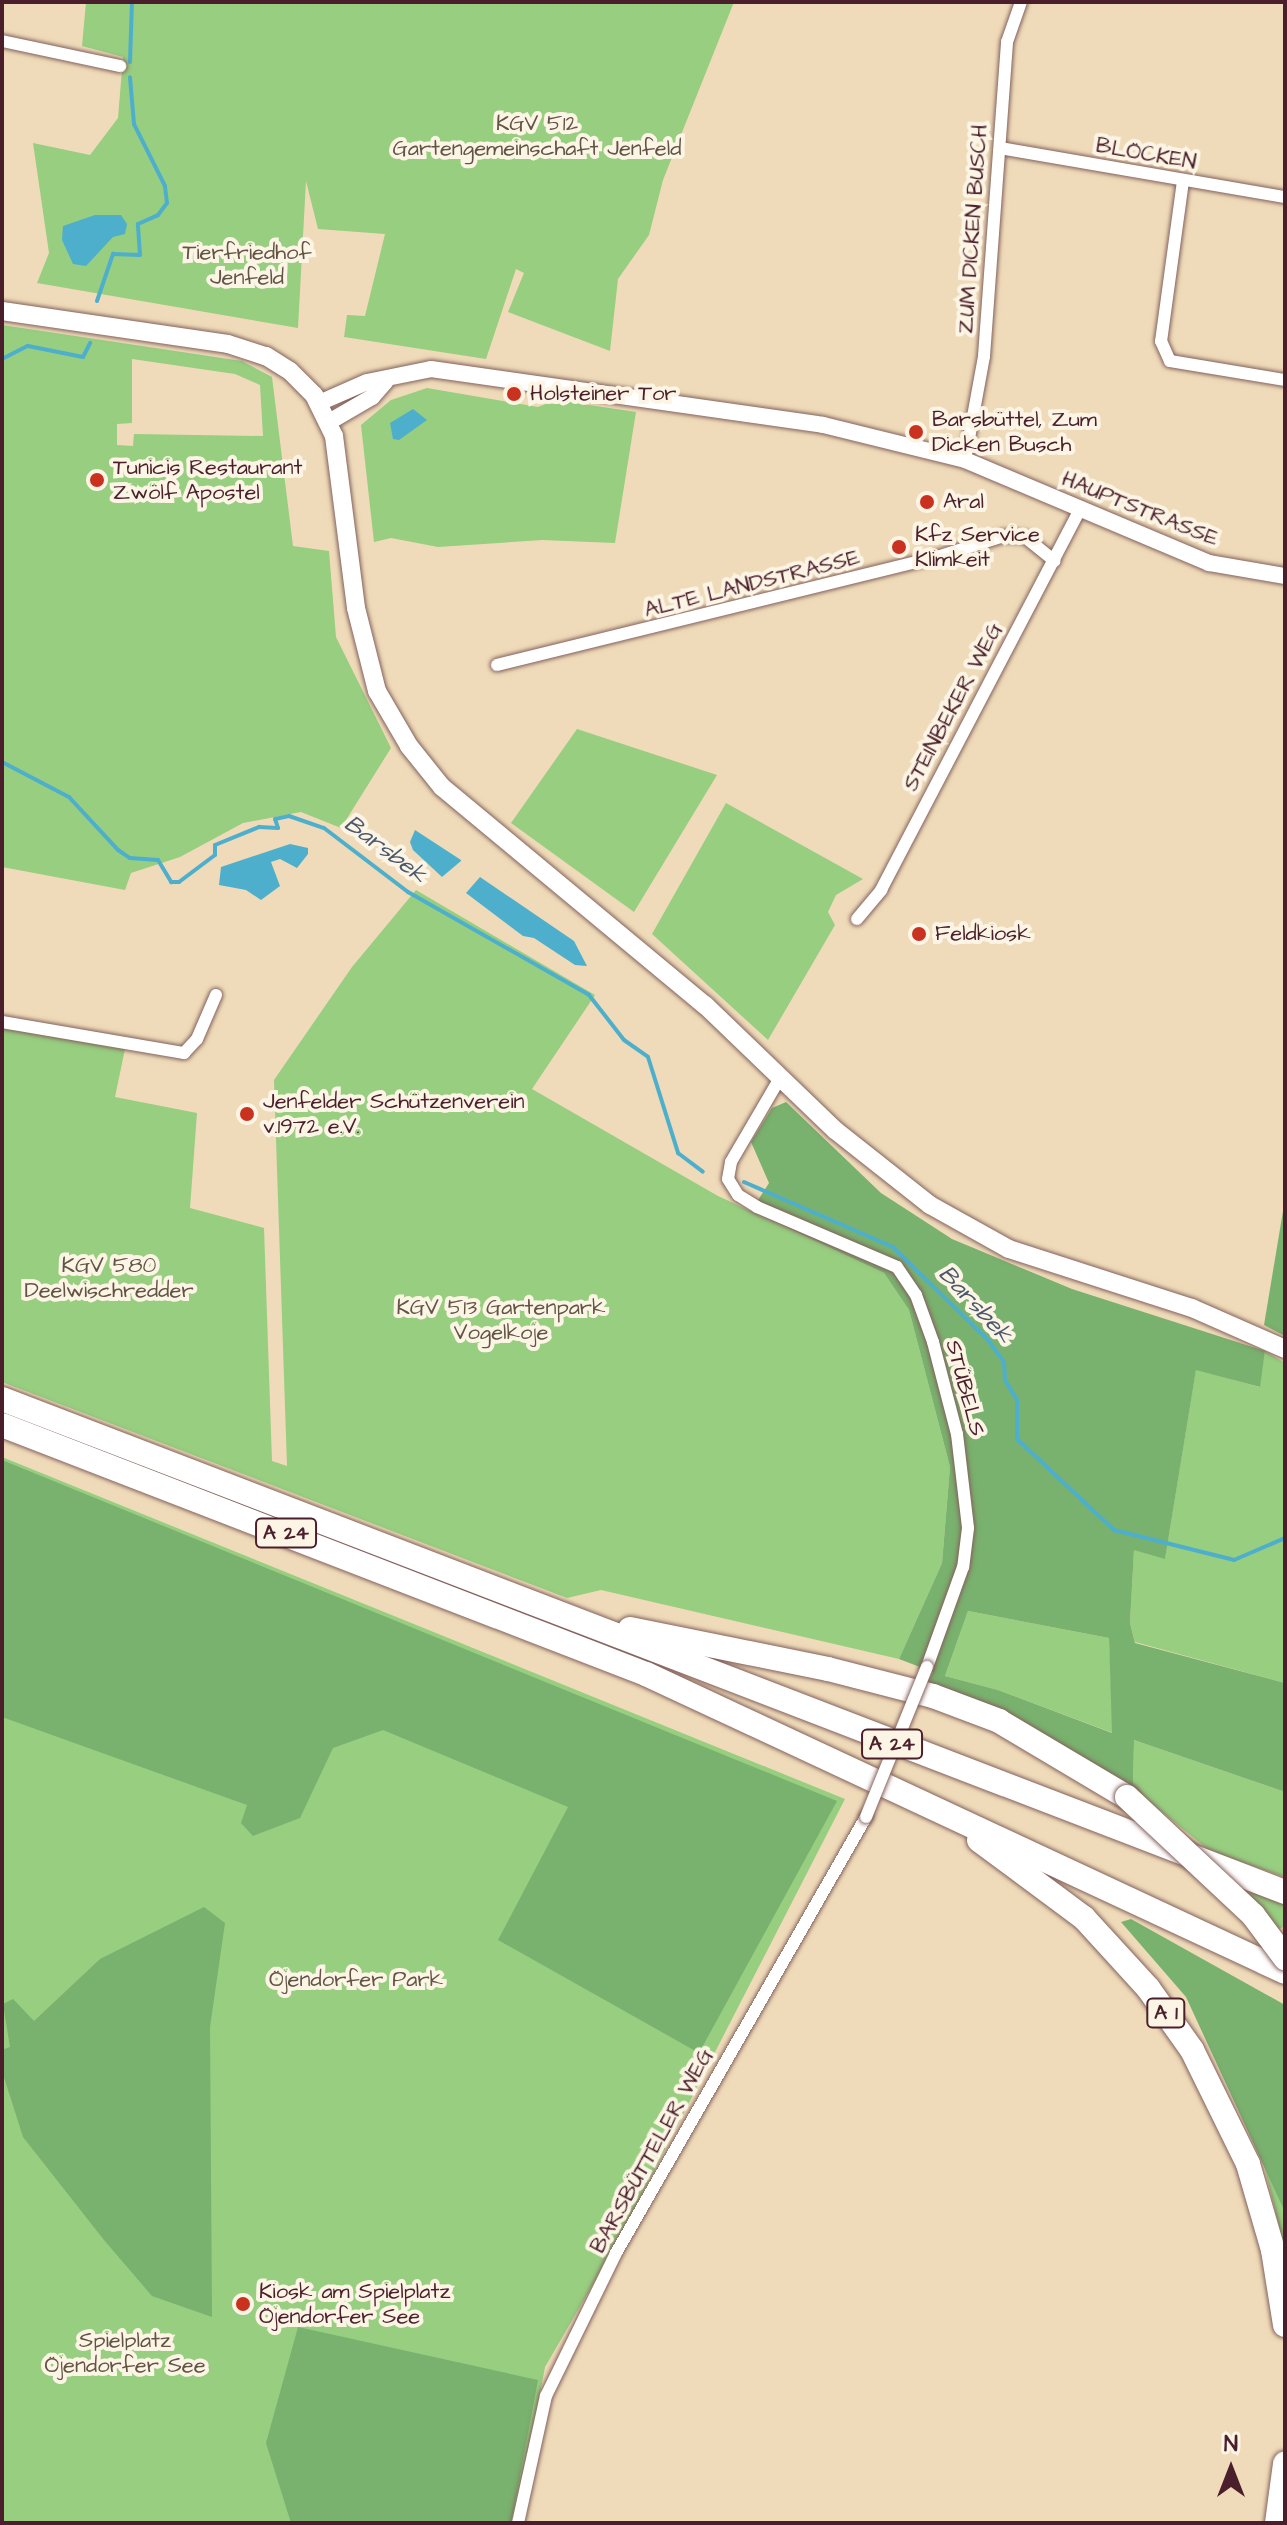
<!DOCTYPE html>
<html>
<head>
<meta charset="utf-8">
<style>
  body { margin:0 }
  #map { position:relative; width:1287px; height:2525px; overflow:hidden; background:#efdbb9; font-family:"Architects Daughter",sans-serif }
  div>[style] { position:absolute }
  [style*='--x'] { left:calc(var(--x)*1px); top:calc(var(--y)*1px); width:calc(var(--w)*1px); rotate:calc(var(--a)*1deg) }
  .green>* { inset:0; background:#97ce80 }
  .forest>* { inset:0; background:#79b16e }
  .water>* { inset:0; background:#4eafcd }
  .stream>* { height:4px; margin:-2px; padding:0 2px; transform-origin:2px; border-radius:2px; background:#4eafcd }
  .roads { filter:drop-shadow(0 0 2px #84615d) drop-shadow(0 0 2px #84615d) }
  .minor>* { height:12px; margin:-6px; padding:0 6px; transform-origin:6px; border-radius:6px; background:#fff }
  .tertiary>* { height:16px; margin:-8px; padding:0 8px; transform-origin:8px; border-radius:8px; background:#fff }
  .secondary>* { height:18px; margin:-9px; padding:0 9px; transform-origin:9px; border-radius:9px; background:#fff }
  .motorway>* { height:24px; margin:-12px; padding:0 12px; transform-origin:12px; border-radius:12px; background:#fff }
  .bridges { filter:drop-shadow(0 0 2px #84615d) drop-shadow(0 0 2px #84615d) }
  .minor-bridge>* { height:12px; margin:-6px; padding:0 6px; transform-origin:6px; border-radius:6px; background:#fff }
  .motorway-bridge>* { height:24px; margin:-12px; padding:0 12px; transform-origin:12px; border-radius:12px; background:#fff }
  .dots>* { width:22px; height:22px; translate:-50% -50%; box-sizing:border-box; border:4px solid #fcf5e5; border-radius:50% }
  span { translate:-50% -50%; white-space:nowrap; text-align:center; line-height:1.15; -webkit-text-stroke:8px #fcf5e5; paint-order:stroke }
  .shield-label span { padding:2px 6px; background:#fcf5e5; border:2px solid; border-radius:6px; -webkit-text-stroke-width:0 }
  .shield-label { font-size:20px; color:#4a1f2b; font-weight:700 }
  .park-label { font-size:22px; color:#615444 }
  .street-label { font-size:22px; color:#4a1f2b }
  .poi-label { font-size:22px; color:#4a1f2b }
  .left { translate:0 -50%; text-align:left }
  .water-label { font-size:24px; color:#4c596c; font-style:italic }
  .frame { position:absolute; inset:0; border:4px solid #4a1f2b; pointer-events:none }
  .north { position:absolute; left:1191px; top:2429px; width:80px; height:80px; -webkit-text-stroke:6px #fcf5e5; paint-order:stroke; rotate:0deg; font-size:22px; font-weight:700; line-height:32px; text-align:center; color:#4a1f2b }
  .north::after { content:''; display:block; margin:auto; width:28px; height:36px; background:#4a1f2b; clip-path:polygon(50% 0,100% 100%,50% 72%,0 100%) }
</style>
</head>
<body>
<div id="map">
  <div class="green">
    <i style="clip-path:polygon(86px 2px,734px 2px,663px 180px,649px 235px,618px 279px,610px 351px,508px 312px,524px 273px,516px 269px,486px 359px,344px 337px,347px 315px,365px 316px,385px 234px,318px 229px,306px 181px,298px 328px,37px 283px,49px 253px,33px 143px,90px 155px,118px 118px,123px 57px,82px 46px)"></i>
    <i style="clip-path:polygon(evenodd,2px 325px,242px 361px,272px 377px,293px 546px,329px 551px,336px 637px,391px 748px,341px 828px,301px 812px,243px 823px,180px 857px,131px 873px,125px 890px,2px 867px,2px 325px,132px 359px,235px 374px,260px 385px,263px 436px,134px 434px,133px 446px,117px 445px,117px 424px,132px 423px,132px 359px)"></i>
    <i style="clip-path:polygon(427px 388px,538px 407px,556px 400px,636px 412px,615px 543px,542px 540px,438px 547px,391px 538px,374px 542px,361px 425px,391px 400px)"></i>
    <i style="clip-path:polygon(577px 729px,717px 775px,634px 912px,511px 823px)"></i>
    <i style="clip-path:polygon(726px 803px,863px 879px,836px 895px,828px 912px,835px 925px,768px 1040px,652px 934px)"></i>
    <i style="clip-path:polygon(416px 890px,595px 995px,532px 1089px,718px 1196px,884px 1273px,909px 1310px,950px 1467px,942px 1563px,899px 1659px,601px 1590px,567px 1598px,2px 1382px,2px 1028px,125px 1049px,115px 1097px,197px 1113px,190px 1208px,264px 1228px,272px 1461px,287px 1466px,274px 1080px,352px 967px)"></i>
    <i style="clip-path:polygon(1265px 1351px,1285px 1363px,1285px 1683px,1135px 1642px,1130px 1623px,1134px 1549px,1165px 1558px,1196px 1369px,1259px 1387px)"></i>
    <i style="clip-path:polygon(2px 1457px,845px 1799px,617px 2243px,545px 2367px,515px 2523px,2px 2523px)"></i>
    <i style="clip-path:polygon(968px 1611px,1109px 1638px,1113px 1733px,998px 1690px,945px 1676px)"></i>
    <i style="clip-path:polygon(1134px 1740px,1285px 1792px,1285px 1877px,1211px 1852px,1133px 1788px)"></i>
    <i style="clip-path:polygon(1244px 1888px,1285px 1901px,1285px 1926px,1279px 1929px)"></i>
    <i style="clip-path:polygon(1260px 2149px,1285px 2212px,1285px 2254px,1283px 2242px)"></i>
  </div>
  <div class="forest">
    <i style="clip-path:polygon(evenodd,786px 1102px,881px 1193px,952px 1239px,1072px 1289px,1265px 1351px,1260px 1387px,1196px 1370px,1165px 1559px,1134px 1550px,1130px 1623px,1135px 1643px,1285px 1683px,1285px 1792px,1134px 1740px,1133px 1788px,1005px 1714px,926px 1685px,933px 1672px,899px 1659px,942px 1563px,950px 1467px,909px 1310px,884px 1273px,751px 1211px,769px 1183px,751px 1142px,772px 1108px,786px 1102px,968px 1611px,1109px 1638px,1112px 1733px,998px 1690px,945px 1676px,968px 1611px)"></i>
    <i style="clip-path:polygon(1285px 1199px,1285px 1336px,1264px 1325px)"></i>
    <i style="clip-path:polygon(2px 1460px,837px 1801px,699px 2053px,498px 1940px,568px 1807px,383px 1730px,333px 1748px,300px 1818px,253px 1836px,241px 1823px,247px 1805px,2px 1717px)"></i>
    <i style="clip-path:polygon(204px 1907px,225px 1923px,210px 2027px,212px 2317px,152px 2296px,104px 2240px,23px 2137px,2px 2071px,2px 2050px,10px 2047px,3px 2004px,13px 1999px,34px 2021px,100px 1959px)"></i>
    <i style="clip-path:polygon(1131px 1919px,1285px 2005px,1285px 2212px,1186px 1997px,1121px 1922px)"></i>
    <i style="clip-path:polygon(298px 2327px,538px 2380px,511px 2523px,291px 2523px,266px 2443px)"></i>
  </div>
  <div class="water">
    <i style="clip-path:polygon(95px 215px,121px 215px,127px 224px,125px 234px,113px 237px,86px 266px,73px 264px,62px 240px,63px 226px)"></i>
    <i style="clip-path:polygon(413px 409px,427px 420px,399px 440px,393px 439px,390px 423px)"></i>
    <i style="clip-path:polygon(415px 830px,461px 860px,461px 861px,442px 877px,413px 850px,410px 842px)"></i>
    <i style="clip-path:polygon(290px 844px,308px 848px,308px 854px,297px 868px,280px 859px,271px 862px,280px 886px,261px 900px,246px 890px,219px 885px,221px 867px)"></i>
    <i style="clip-path:polygon(480px 877px,574px 941px,587px 966px,575px 965px,534px 938px,523px 936px,466px 893px)"></i>
  </div>
  <div class="stream">
    <i style="--x:130;--y:62;--w:60;--a:-88.1"></i>
    <i style="--x:97;--y:301;--w:50;--a:-71.2"></i>
    <i style="--x:113;--y:254;--w:27;--a:2"></i>
    <i style="--x:140;--y:255;--w:31;--a:-94"></i>
    <i style="--x:138;--y:224;--w:22;--a:-24"></i>
    <i style="--x:158;--y:215;--w:15;--a:-53"></i>
    <i style="--x:167;--y:203;--w:17;--a:-97"></i>
    <i style="--x:165;--y:186;--w:69;--a:-116.6"></i>
    <i style="--x:134;--y:124;--w:47;--a:-94.9"></i>
    <i style="--x:2;--y:359;--w:29;--a:-27"></i>
    <i style="--x:28;--y:346;--w:56;--a:11.3"></i>
    <i style="--x:83;--y:357;--w:16;--a:-63"></i>
    <i style="--x:2;--y:762;--w:76;--a:27.6"></i>
    <i style="--x:69;--y:797;--w:72;--a:47.2"></i>
    <i style="--x:118;--y:850;--w:14;--a:34"></i>
    <i style="--x:130;--y:858;--w:28;--a:4"></i>
    <i style="--x:158;--y:860;--w:26;--a:59"></i>
    <i style="--x:171;--y:882;--w:8;--a:0"></i>
    <i style="--x:179;--y:882;--w:45;--a:-36.9"></i>
    <i style="--x:215;--y:855;--w:10;--a:-90"></i>
    <i style="--x:215;--y:845;--w:48;--a:-22.2"></i>
    <i style="--x:259;--y:827;--w:19;--a:3"></i>
    <i style="--x:278;--y:828;--w:9;--a:-108"></i>
    <i style="--x:275;--y:819;--w:14;--a:-12"></i>
    <i style="--x:289;--y:816;--w:37;--a:19"></i>
    <i style="--x:324;--y:828;--w:106;--a:37.3"></i>
    <i style="--x:408;--y:892;--w:208;--a:29.6"></i>
    <i style="--x:589;--y:995;--w:57;--a:52.1"></i>
    <i style="--x:624;--y:1040;--w:29;--a:35"></i>
    <i style="--x:648;--y:1057;--w:101;--a:72.6"></i>
    <i style="--x:678;--y:1153;--w:31;--a:37"></i>
    <i style="--x:744;--y:1182;--w:163;--a:23.6"></i>
    <i style="--x:893;--y:1247;--w:133;--a:44.4"></i>
    <i style="--x:988;--y:1340;--w:27;--a:54"></i>
    <i style="--x:1004;--y:1362;--w:18;--a:87"></i>
    <i style="--x:1005;--y:1380;--w:23;--a:59"></i>
    <i style="--x:1017;--y:1400;--w:39;--a:90"></i>
    <i style="--x:1017;--y:1439;--w:133;--a:43.2"></i>
    <i style="--x:1114;--y:1530;--w:124;--a:14"></i>
    <i style="--x:1234;--y:1560;--w:56;--a:-23.3"></i>
  </div>
  <div class="roads">
    <div class="minor">
      <i style="--x:2;--y:41;--w:121;--a:12"></i>
      <i style="--x:1000;--y:148;--w:289;--a:9.8"></i>
      <i style="--x:1183;--y:181;--w:162;--a:97.8"></i>
      <i style="--x:1161;--y:341;--w:22;--a:66"></i>
      <i style="--x:1170;--y:361;--w:117;--a:9.4"></i>
      <i style="--x:965;--y:460;--w:106;--a:-79.6"></i>
      <i style="--x:984;--y:356;--w:315;--a:-85.8"></i>
      <i style="--x:1007;--y:42;--w:42;--a:-70.7"></i>
      <i style="--x:497;--y:665;--w:453;--a:-13.8"></i>
      <i style="--x:937;--y:557;--w:70;--a:-17.4"></i>
      <i style="--x:1004;--y:536;--w:21;--a:3"></i>
      <i style="--x:1025;--y:537;--w:38;--a:39"></i>
      <i style="--x:857;--y:919;--w:38;--a:-50"></i>
      <i style="--x:881;--y:890;--w:430;--a:-62.4"></i>
      <i style="--x:2;--y:1022;--w:185;--a:9.7"></i>
      <i style="--x:184;--y:1053;--w:19;--a:-47"></i>
      <i style="--x:197;--y:1039;--w:48;--a:-66.6"></i>
      <i style="--x:780;--y:1078;--w:97;--a:120.3"></i>
      <i style="--x:731;--y:1162;--w:17;--a:100"></i>
      <i style="--x:728;--y:1179;--w:19;--a:58"></i>
      <i style="--x:738;--y:1195;--w:22;--a:32"></i>
      <i style="--x:757;--y:1207;--w:152;--a:23.2"></i>
      <i style="--x:897;--y:1267;--w:34;--a:56"></i>
      <i style="--x:916;--y:1295;--w:50;--a:70.1"></i>
      <i style="--x:933;--y:1342;--w:95;--a:75.4"></i>
      <i style="--x:957;--y:1434;--w:95;--a:83.3"></i>
      <i style="--x:968;--y:1528;--w:39;--a:97"></i>
      <i style="--x:963;--y:1567;--w:106;--a:109.8"></i>
      <i style="--x:518;--y:2523;--w:130;--a:-77.6"></i>
      <i style="--x:546;--y:2396;--w:159;--a:-63.9"></i>
      <i style="--x:616;--y:2253;--w:503;--a:-60.17"></i>
    </div>
    <div class="tertiary">
      <i style="--x:319;--y:403;--w:52;--a:-23.6"></i>
      <i style="--x:367;--y:382;--w:65;--a:-11.5"></i>
      <i style="--x:431;--y:369;--w:396;--a:8.1"></i>
      <i style="--x:823;--y:425;--w:146;--a:13.8"></i>
      <i style="--x:965;--y:460;--w:265;--a:22.9"></i>
      <i style="--x:1209;--y:563;--w:77;--a:9.7"></i>
      <i style="--x:329;--y:422;--w:50;--a:-30.2"></i>
      <i style="--x:372;--y:397;--w:21;--a:-49"></i>
    </div>
    <div class="secondary">
      <i style="--x:2;--y:311;--w:228;--a:8.3"></i>
      <i style="--x:228;--y:344;--w:40;--a:18"></i>
      <i style="--x:266;--y:356;--w:28;--a:32"></i>
      <i style="--x:290;--y:371;--w:34;--a:45"></i>
      <i style="--x:314;--y:395;--w:46;--a:64"></i>
      <i style="--x:334;--y:436;--w:173;--a:82.7"></i>
      <i style="--x:356;--y:608;--w:86;--a:75.8"></i>
      <i style="--x:377;--y:691;--w:64;--a:59.8"></i>
      <i style="--x:409;--y:746;--w:53;--a:51.2"></i>
      <i style="--x:442;--y:787;--w:342;--a:39.7"></i>
      <i style="--x:705;--y:1005;--w:180;--a:43.9"></i>
      <i style="--x:835;--y:1130;--w:121;--a:38.3"></i>
      <i style="--x:930;--y:1205;--w:90;--a:29.1"></i>
      <i style="--x:1009;--y:1249;--w:192;--a:17.9"></i>
      <i style="--x:1192;--y:1308;--w:102;--a:23.8"></i>
    </div>
    <div class="motorway">
      <i style="--x:2;--y:1399;--w:1374;--a:21.02"></i>
      <i style="--x:2;--y:1425;--w:690;--a:21.14"></i>
      <i style="--x:646;--y:1674;--w:705;--a:25"></i>
      <i style="--x:630;--y:1629;--w:202;--a:11.4"></i>
      <i style="--x:828;--y:1669;--w:108;--a:14.4"></i>
      <i style="--x:933;--y:1696;--w:71;--a:20.7"></i>
      <i style="--x:999;--y:1721;--w:149;--a:30.7"></i>
      <i style="--x:979;--y:1840;--w:131;--a:36.6"></i>
      <i style="--x:1084;--y:1918;--w:95;--a:47.6"></i>
      <i style="--x:1148;--y:1988;--w:76;--a:54.6"></i>
      <i style="--x:1192;--y:2050;--w:127;--a:63.8"></i>
      <i style="--x:1248;--y:2164;--w:90;--a:73.8"></i>
      <i style="--x:1273;--y:2250;--w:76;--a:80.9"></i>
      <i style="--x:1277;--y:2523;--w:60;--a:-82.3"></i>
    </div>
  </div>
  <div class="bridges">
    <div class="minor-bridge">
      <i style="--x:866;--y:1817;--w:162;--a:-67.9"></i>
    </div>
    <div class="motorway-bridge">
      <i style="--x:1127;--y:1797;--w:173;--a:43.1"></i>
      <i style="--x:1253;--y:1915;--w:54;--a:53.3"></i>
    </div>
  </div>
  <div class="dots">
    <i style="left:514px;top:394px;background:#c8321e"></i>
    <i style="left:916px;top:432px;background:#c8321e"></i>
    <i style="left:97px;top:480px;background:#c8321e"></i>
    <i style="left:927px;top:502px;background:#c8321e"></i>
    <i style="left:899px;top:547px;background:#c8321e"></i>
    <i style="left:919px;top:934px;background:#c8321e"></i>
    <i style="left:247px;top:1114px;background:#c8321e"></i>
    <i style="left:243px;top:2304px;background:#c8321e"></i>
  </div>
  <div class="shield-label">
    <span style="left:286px;top:1533px">A 24</span>
    <span style="left:892px;top:1744px">A 24</span>
    <span style="left:1166px;top:2013px">A 1</span>
  </div>
  <div class="park-label">
    <span style="left:537px;top:136px">KGV 512<br>Gartengemeinschaft Jenfeld</span>
    <span style="left:247px;top:265px">Tierfriedhof<br>Jenfeld</span>
    <span style="left:109px;top:1278px">KGV 580<br>Deelwischredder</span>
    <span style="left:501px;top:1320px">KGV 513 Gartenpark<br>Vogelkoje</span>
    <span style="left:356px;top:1980px">Öjendorfer Park</span>
    <span style="left:125px;top:2353px">Spielplatz<br>Öjendorfer See</span>
  </div>
  <div class="street-label">
    <span style="left:1146px;top:154px;rotate:10deg">BLÖCKEN</span>
    <span style="left:973px;top:229px;rotate:-86deg">ZUM DICKEN BUSCH</span>
    <span style="left:1140px;top:509px;rotate:22deg">HAUPTSTRASSE</span>
    <span style="left:752px;top:584px;rotate:-14deg">ALTE LANDSTRASSE</span>
    <span style="left:953px;top:707px;rotate:-62deg">STEINBEKER WEG</span>
    <span style="left:965px;top:1388px;rotate:75deg">STÜBELS</span>
    <span style="left:652px;top:2151px;rotate:-61deg">BARSBÜTTELER WEG</span>
  </div>
  <div class="poi-label">
    <span class="left" style="left:530px;top:394px">Holsteiner Tor</span>
    <span class="left" style="left:932px;top:432px">Barsbüttel, Zum<br>Dicken Busch</span>
    <span class="left" style="left:113px;top:480px">Tunicis Restaurant<br>Zwölf Apostel</span>
    <span class="left" style="left:943px;top:502px">Aral</span>
    <span class="left" style="left:915px;top:547px">Kfz Service<br>Klimkeit</span>
    <span class="left" style="left:935px;top:934px">Feldkiosk</span>
    <span class="left" style="left:263px;top:1114px">Jenfelder Schützenverein<br>v.1972 e.V.</span>
    <span class="left" style="left:259px;top:2304px">Kiosk am Spielplatz<br>Öjendorfer See</span>
  </div>
  <div class="water-label">
    <span style="left:385px;top:850px;rotate:37deg">Barsbek</span>
    <span style="left:975px;top:1305px;rotate:47deg">Barsbek</span>
  </div>
  <div class="frame"></div>
  <div class="north">N</div>
</div>
</body>
</html>
